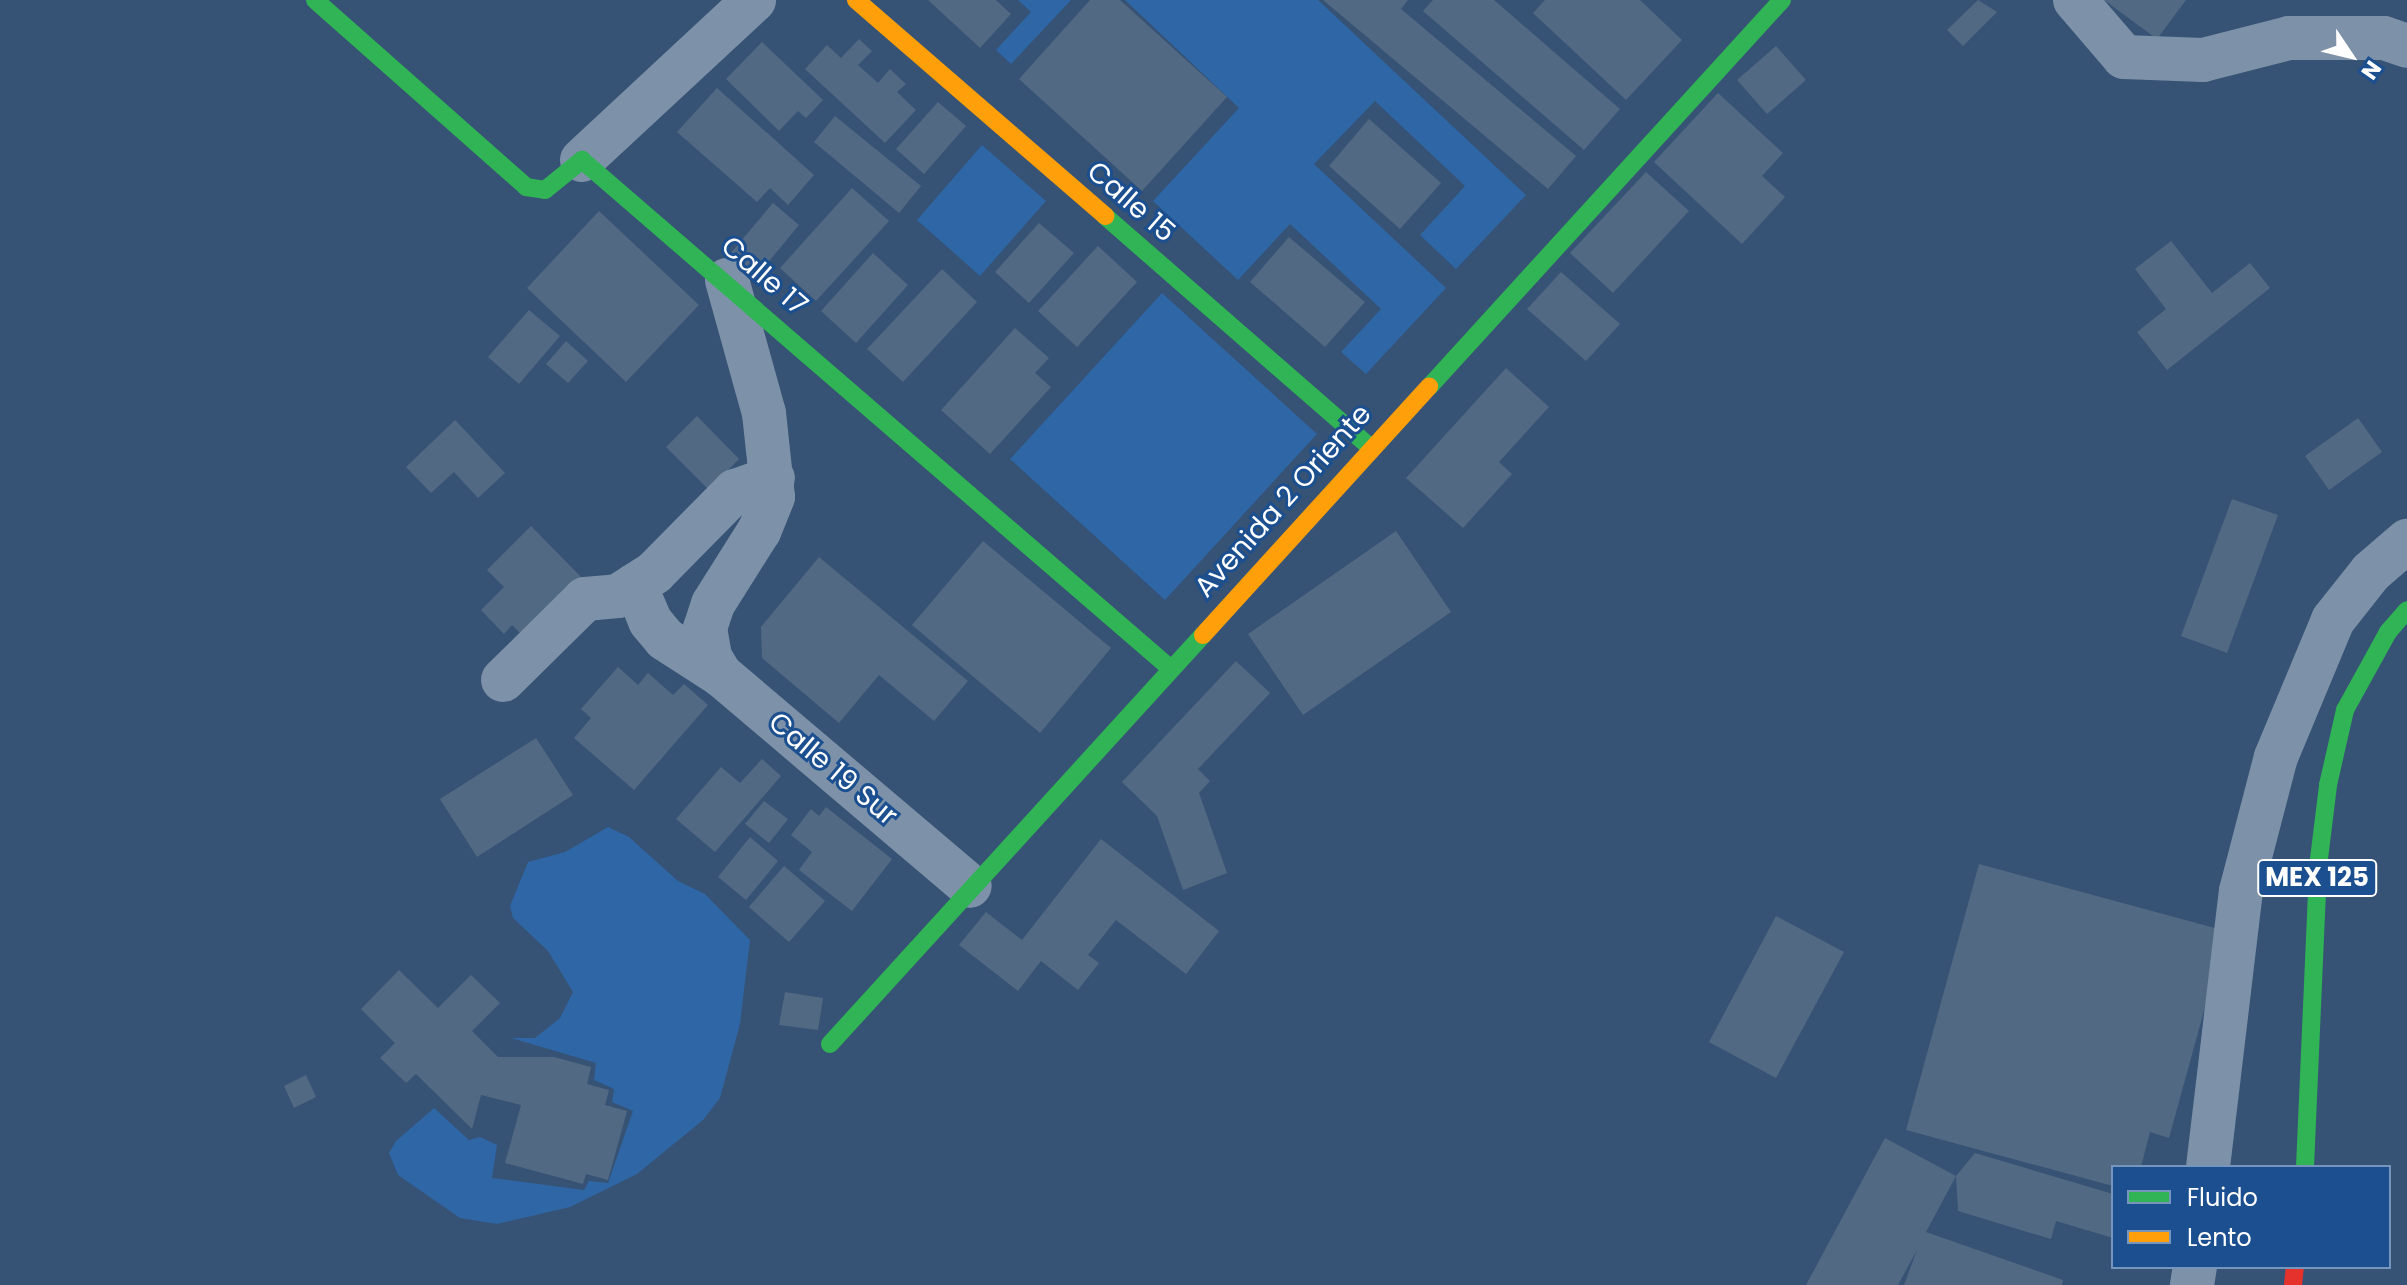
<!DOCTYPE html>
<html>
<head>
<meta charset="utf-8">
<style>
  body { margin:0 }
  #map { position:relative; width:2407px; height:1285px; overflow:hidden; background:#365274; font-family:Poppins,sans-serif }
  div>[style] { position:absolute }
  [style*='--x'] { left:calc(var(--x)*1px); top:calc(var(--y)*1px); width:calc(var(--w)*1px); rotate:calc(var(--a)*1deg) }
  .green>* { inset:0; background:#2f66a5 }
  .building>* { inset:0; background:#526984 }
  .street>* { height:44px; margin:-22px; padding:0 22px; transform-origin:22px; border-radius:22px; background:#7d92a8 }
  .fast>* { height:18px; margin:-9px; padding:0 9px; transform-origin:9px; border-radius:9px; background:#30b455 }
  .slow>* { height:18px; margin:-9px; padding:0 9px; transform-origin:9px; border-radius:9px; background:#ff9f0a }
  .jam>* { height:18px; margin:-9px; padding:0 9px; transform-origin:9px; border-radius:9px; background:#e5322d }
  span { translate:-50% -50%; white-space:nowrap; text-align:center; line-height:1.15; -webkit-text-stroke:6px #1b4f8f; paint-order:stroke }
  .shield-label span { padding:2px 6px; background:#1b4f8f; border:2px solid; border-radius:6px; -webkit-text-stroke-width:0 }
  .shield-label { font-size:26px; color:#fff; font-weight:700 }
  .street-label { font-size:28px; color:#fff }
  .legend { position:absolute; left:2111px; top:1165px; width:280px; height:104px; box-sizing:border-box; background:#1b4f8f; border:2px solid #7695bc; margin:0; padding:10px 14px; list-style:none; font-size:24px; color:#fff }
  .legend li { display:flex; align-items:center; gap:16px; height:40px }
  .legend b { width:40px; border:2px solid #7695bc }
  .north { position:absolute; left:2311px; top:16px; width:80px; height:80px; -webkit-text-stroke:6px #1b4f8f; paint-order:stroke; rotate:125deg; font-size:22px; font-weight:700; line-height:32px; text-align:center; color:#fff }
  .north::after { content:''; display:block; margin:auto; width:28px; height:36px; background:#fff; clip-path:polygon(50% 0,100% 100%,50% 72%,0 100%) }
</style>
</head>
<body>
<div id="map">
  <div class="green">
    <i style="clip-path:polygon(1018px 0,1071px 0,1011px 64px,996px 50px,1031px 12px)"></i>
    <i style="clip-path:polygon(1125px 0,1318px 0,1526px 195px,1456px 269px,1420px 235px,1465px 186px,1375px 101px,1314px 164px,1446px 288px,1366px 374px,1341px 352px,1381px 309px,1290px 224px,1238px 280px,1153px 201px,1239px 108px)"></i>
    <i style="clip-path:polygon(982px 145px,1046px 201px,980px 276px,917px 220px)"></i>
    <i style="clip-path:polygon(1162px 293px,1317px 434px,1165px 600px,1010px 459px)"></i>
    <i style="clip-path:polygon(608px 827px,629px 837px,678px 881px,705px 894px,750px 940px,740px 1024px,720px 1098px,703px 1120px,637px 1174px,570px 1207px,497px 1224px,460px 1218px,398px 1175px,389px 1153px,396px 1141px,434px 1108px,469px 1140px,480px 1137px,497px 1145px,492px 1178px,584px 1190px,589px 1181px,608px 1183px,633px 1111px,612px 1102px,614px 1089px,594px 1080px,596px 1063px,511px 1038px,535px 1038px,560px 1018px,573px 992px,548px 951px,513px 918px,510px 906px,528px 862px,565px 852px)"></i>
  </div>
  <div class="building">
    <i style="clip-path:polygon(928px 0,996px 0,1011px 14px,980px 48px)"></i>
    <i style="clip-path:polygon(1090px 0,1120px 0,1227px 97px,1142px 191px,1019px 79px)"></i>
    <i style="clip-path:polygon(1323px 0,1408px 0,1401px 9px,1576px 156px,1548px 189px)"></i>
    <i style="clip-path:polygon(1433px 0,1494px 0,1620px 109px,1584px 150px,1423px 11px)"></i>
    <i style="clip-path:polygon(1545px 0,1640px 0,1682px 40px,1626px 100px,1533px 13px)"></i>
    <i style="clip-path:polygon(1978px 0,1997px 12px,1963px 46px,1947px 30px)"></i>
    <i style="clip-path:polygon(2104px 0,2186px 0,2157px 39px)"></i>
    <i style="clip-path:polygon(859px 39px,872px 51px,858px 65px,878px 83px,890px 69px,906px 84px,897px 92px,916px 110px,885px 143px,805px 69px,827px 45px,841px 58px)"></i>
    <i style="clip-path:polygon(762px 42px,823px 100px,806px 118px,798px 111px,779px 131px,726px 79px)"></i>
    <i style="clip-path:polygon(1776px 46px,1806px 80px,1767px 114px,1737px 80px)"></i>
    <i style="clip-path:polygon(717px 88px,814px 175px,788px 205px,770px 188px,757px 202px,677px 132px)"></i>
    <i style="clip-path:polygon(1718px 93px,1783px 153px,1762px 176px,1785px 197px,1742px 244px,1654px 162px)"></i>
    <i style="clip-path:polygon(938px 102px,966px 126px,924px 174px,896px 149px)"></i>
    <i style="clip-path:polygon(835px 116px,921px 186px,899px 213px,814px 142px)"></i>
    <i style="clip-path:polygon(1369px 119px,1441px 183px,1400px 229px,1329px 166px)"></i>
    <i style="clip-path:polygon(1646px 172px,1689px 211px,1613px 293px,1570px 253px)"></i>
    <i style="clip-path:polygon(852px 188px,889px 221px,816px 301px,780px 268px)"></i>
    <i style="clip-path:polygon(773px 203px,799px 225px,756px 277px,729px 255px)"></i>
    <i style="clip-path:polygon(599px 211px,699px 305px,626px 382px,527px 288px)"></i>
    <i style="clip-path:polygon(1039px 223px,1074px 253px,1029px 303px,995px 272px)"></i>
    <i style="clip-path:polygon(1289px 237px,1365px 302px,1325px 347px,1250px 282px)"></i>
    <i style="clip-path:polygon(2171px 241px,2212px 293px,2250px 263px,2270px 288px,2167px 370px,2137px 332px,2166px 309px,2135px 269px)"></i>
    <i style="clip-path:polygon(1098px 246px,1137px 282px,1077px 347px,1038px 311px)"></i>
    <i style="clip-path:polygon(873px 253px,908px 285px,856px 343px,821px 311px)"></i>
    <i style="clip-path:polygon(942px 269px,977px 302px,903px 382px,867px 349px)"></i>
    <i style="clip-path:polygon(1561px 272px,1620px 324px,1586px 361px,1527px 309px)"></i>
    <i style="clip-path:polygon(529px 310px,560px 336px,519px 384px,488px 357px)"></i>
    <i style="clip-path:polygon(1015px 328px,1049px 358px,1035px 373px,1051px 387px,990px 454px,941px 410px)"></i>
    <i style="clip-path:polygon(566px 341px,588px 361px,568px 383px,546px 364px)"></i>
    <i style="clip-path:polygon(1506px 368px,1549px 407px,1499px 462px,1512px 474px,1463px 528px,1406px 478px)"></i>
    <i style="clip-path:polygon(697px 416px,739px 459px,709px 490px,666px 447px)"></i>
    <i style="clip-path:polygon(2358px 418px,2382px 452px,2329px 490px,2305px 456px)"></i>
    <i style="clip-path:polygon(455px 420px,505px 473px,478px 498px,454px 472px,431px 493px,406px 467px)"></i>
    <i style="clip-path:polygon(2232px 499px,2278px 515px,2227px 653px,2181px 636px)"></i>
    <i style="clip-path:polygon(531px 526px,588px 584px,530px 643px,512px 625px,504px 634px,481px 610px,504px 587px,487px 570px)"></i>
    <i style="clip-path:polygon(1396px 531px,1451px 612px,1303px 715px,1248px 634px)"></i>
    <i style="clip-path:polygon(983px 541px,1111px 648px,1040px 733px,912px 625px)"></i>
    <i style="clip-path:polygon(819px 557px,968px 681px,934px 721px,879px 675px,839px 723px,762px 658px,761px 627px)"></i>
    <i style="clip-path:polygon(1236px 661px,1270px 693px,1198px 769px,1210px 781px,1199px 793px,1227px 873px,1183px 890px,1157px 816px,1122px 782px)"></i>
    <i style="clip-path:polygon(618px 667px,638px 685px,648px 673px,673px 695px,684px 684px,708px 705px,634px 790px,574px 738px,591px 718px,581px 709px)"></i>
    <i style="clip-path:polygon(536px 738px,573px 795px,477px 857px,440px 799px)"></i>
    <i style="clip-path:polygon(762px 759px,781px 776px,715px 852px,676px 819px,721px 767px,740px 783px)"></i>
    <i style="clip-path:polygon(764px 801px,788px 819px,769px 843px,745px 824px)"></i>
    <i style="clip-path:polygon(826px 807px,892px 859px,852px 911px,799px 870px,812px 852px,791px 835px,811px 809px,819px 816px)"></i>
    <i style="clip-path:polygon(750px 837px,778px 861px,746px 900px,718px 877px)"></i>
    <i style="clip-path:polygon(1101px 839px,1219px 931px,1186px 974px,1116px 920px,1088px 955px,1099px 963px,1078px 990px,1041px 961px,1018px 991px,959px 945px,986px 912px,1022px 940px)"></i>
    <i style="clip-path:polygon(1979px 864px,2226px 931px,2169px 1138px,2150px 1132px,2141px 1167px,2113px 1167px,2113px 1186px,1906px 1130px)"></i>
    <i style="clip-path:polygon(784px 866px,825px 901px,789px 942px,749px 907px)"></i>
    <i style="clip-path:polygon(1776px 916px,1844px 952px,1776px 1078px,1709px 1042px)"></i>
    <i style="clip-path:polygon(399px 970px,438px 1008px,471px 975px,500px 1003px,472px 1031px,498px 1057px,554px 1057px,591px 1067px,587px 1084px,609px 1090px,605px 1105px,627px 1111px,608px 1180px,586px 1174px,583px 1184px,505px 1163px,521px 1105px,481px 1095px,472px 1129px,416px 1074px,406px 1083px,380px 1058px,395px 1043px,361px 1009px)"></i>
    <i style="clip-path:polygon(785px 992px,823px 998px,818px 1030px,779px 1025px)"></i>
    <i style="clip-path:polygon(306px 1075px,316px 1097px,294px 1108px,284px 1086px)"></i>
    <i style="clip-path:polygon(1885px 1138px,1956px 1176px,1926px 1232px,2063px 1280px,2062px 1285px,1904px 1285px,1917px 1250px,1898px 1285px,1806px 1285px)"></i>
    <i style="clip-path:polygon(1975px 1153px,2113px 1194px,2113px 1238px,2056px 1221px,2051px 1239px,1958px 1211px,1956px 1176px)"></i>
  </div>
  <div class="street">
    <i style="--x:2075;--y:0;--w:75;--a:49.3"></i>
    <i style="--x:2124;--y:57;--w:79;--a:2.2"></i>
    <i style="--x:2203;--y:60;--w:89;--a:-14.3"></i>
    <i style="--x:2289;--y:38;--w:95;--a:0"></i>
    <i style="--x:2384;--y:38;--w:24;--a:19"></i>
    <i style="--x:582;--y:160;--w:235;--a:-42.9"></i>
    <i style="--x:727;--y:280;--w:138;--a:74.5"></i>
    <i style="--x:764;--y:413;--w:84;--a:83.9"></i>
    <i style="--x:773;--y:497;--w:37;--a:112"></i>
    <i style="--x:759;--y:531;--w:86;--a:122.2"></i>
    <i style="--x:713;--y:604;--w:25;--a:108"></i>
    <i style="--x:705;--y:628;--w:29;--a:80"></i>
    <i style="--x:710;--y:657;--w:21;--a:59"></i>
    <i style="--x:721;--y:675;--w:326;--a:40.3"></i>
    <i style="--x:635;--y:585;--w:39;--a:67"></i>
    <i style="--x:650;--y:621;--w:23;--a:50"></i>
    <i style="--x:665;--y:639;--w:67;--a:32.7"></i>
    <i style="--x:503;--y:680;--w:115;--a:-44.6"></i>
    <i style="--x:585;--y:599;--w:33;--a:-5"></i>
    <i style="--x:618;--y:596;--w:43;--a:-32.6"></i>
    <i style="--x:654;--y:573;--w:115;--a:-45.4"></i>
    <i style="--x:735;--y:491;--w:40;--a:-18.9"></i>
    <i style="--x:2208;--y:1167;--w:278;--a:-83.2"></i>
    <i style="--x:2241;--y:891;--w:138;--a:-75.4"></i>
    <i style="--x:2276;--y:757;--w:148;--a:-67.4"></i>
    <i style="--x:2333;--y:620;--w:61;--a:-51.6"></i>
    <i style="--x:2371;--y:572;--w:48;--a:-40.7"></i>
    <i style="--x:2192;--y:1285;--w:18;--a:-81"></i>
  </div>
  <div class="fast">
    <i style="--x:315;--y:0;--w:282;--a:41.5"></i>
    <i style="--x:526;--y:187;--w:19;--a:9"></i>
    <i style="--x:545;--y:190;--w:48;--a:-39"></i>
    <i style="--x:582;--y:160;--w:777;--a:40.83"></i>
    <i style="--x:1105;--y:216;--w:350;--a:41.1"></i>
    <i style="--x:1429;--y:387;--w:524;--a:-47.63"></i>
    <i style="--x:830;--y:1044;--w:554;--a:-47.64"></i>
    <i style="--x:2305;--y:1167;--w:300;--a:-87.5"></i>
    <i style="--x:2318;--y:867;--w:83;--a:-83"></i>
    <i style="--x:2328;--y:785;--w:77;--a:-77.2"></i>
    <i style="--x:2345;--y:710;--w:89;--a:-61.1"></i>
    <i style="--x:2388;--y:632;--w:29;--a:-49"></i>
  </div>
  <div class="slow">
    <i style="--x:856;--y:0;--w:330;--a:40.9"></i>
    <i style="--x:1203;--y:635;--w:336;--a:-47.7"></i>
  </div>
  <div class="jam">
    <i style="--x:2293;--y:1285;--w:18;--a:-84"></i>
  </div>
  <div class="shield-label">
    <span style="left:2317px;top:878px">MEX 125</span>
  </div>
  <div class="street-label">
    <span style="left:1131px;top:202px;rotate:41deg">Calle 15</span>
    <span style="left:764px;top:276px;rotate:41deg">Calle 17</span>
    <span style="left:1283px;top:501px;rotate:-48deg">Avenida 2 Oriente</span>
    <span style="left:833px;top:769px;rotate:40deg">Calle 19 Sur</span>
  </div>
  <ul class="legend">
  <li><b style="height:10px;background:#30b455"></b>Fluido</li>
  <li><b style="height:10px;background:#ff9f0a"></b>Lento</li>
  </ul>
  <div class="north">N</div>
</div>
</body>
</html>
